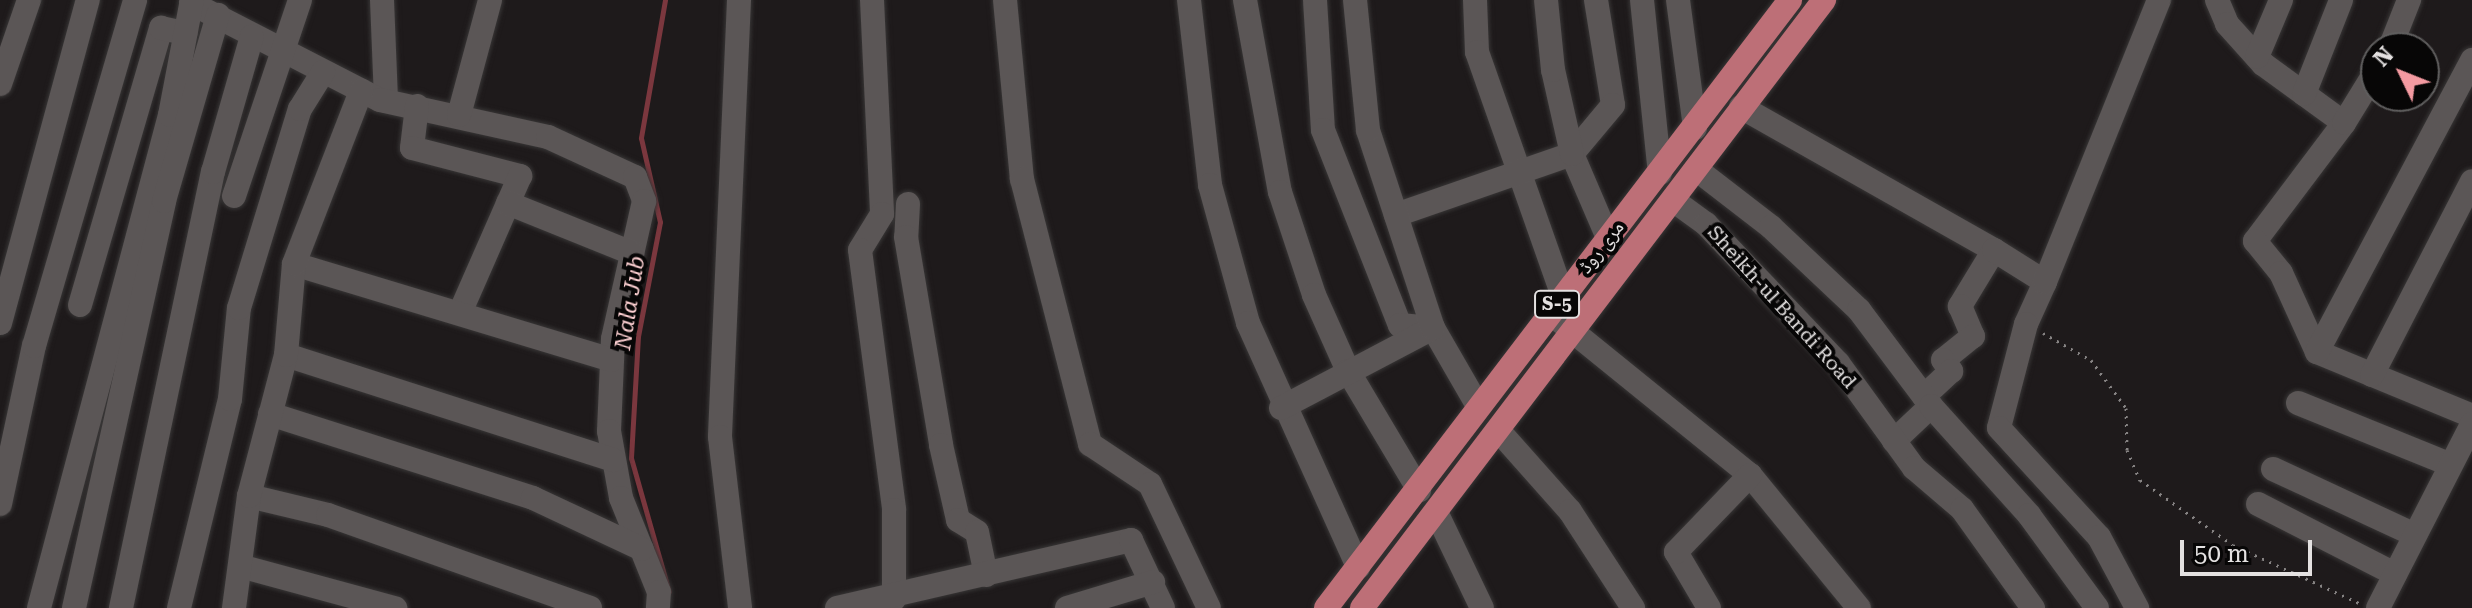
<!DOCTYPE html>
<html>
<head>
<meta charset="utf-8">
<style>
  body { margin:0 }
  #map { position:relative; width:2472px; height:608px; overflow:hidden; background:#1e1a1b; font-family:"Roboto Serif","Noto Naskh Arabic",serif }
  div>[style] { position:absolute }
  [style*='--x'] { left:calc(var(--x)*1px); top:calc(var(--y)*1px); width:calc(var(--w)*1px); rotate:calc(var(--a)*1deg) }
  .stream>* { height:5px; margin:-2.5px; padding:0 2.5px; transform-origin:2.5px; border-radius:2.5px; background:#7b373e }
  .path>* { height:3px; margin-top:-1.5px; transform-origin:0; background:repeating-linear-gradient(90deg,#868383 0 2px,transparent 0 8px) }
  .roads { filter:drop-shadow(0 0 2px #383636) drop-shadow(0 0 2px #383636) }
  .minor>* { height:24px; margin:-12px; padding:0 12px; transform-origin:12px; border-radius:12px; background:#5b5656 }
  .major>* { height:24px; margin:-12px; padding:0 12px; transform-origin:12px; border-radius:12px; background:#bd6f77 }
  span { translate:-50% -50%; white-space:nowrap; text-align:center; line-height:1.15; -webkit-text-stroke:8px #070606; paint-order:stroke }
  .shield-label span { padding:2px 6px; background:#070606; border:2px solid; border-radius:6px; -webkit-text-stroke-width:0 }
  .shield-label { font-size:18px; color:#e4e1e1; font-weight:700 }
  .street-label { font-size:20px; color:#e4e1e1 }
  .water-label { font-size:22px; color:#fdd0d2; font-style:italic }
  .north { position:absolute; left:2360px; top:32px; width:80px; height:80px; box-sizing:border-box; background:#070606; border:2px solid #5f5e5e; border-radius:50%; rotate:313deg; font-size:22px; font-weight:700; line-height:32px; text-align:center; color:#e4e1e1 }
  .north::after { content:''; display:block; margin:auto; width:28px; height:36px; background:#f49aa1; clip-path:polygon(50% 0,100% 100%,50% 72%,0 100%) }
  .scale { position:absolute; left:2180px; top:540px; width:132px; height:36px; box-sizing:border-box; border:4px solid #e4e1e1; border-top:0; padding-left:10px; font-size:24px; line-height:28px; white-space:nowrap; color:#e4e1e1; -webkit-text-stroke:6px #070606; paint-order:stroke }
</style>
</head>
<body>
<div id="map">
  <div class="stream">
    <i style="--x:665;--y:0;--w:140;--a:99.9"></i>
    <i style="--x:641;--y:138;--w:86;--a:77.3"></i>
    <i style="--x:660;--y:222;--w:116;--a:100.9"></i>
    <i style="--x:638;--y:336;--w:122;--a:93.3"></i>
    <i style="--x:631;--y:458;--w:139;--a:74.2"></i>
  </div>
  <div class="path">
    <i style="--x:2043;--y:333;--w:55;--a:29.4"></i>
    <i style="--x:2091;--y:360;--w:59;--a:53.9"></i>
    <i style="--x:2126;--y:408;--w:42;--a:88.6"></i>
    <i style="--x:2127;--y:450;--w:33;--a:67"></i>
    <i style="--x:2140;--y:480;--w:113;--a:35"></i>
    <i style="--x:2233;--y:545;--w:139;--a:24.7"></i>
  </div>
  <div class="roads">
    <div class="minor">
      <i style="--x:382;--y:0;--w:101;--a:87.7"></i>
      <i style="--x:739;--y:0;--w:437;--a:92.5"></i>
      <i style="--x:720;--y:437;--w:172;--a:83.3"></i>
      <i style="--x:872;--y:0;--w:214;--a:87.3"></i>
      <i style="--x:882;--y:214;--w:42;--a:121.4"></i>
      <i style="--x:860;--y:250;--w:262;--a:82.5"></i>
      <i style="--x:894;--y:510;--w:89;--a:90"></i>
      <i style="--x:1005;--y:0;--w:180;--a:84.6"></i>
      <i style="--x:1022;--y:179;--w:274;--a:75.6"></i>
      <i style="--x:1090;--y:444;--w:72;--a:33.7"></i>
      <i style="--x:1150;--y:484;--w:137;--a:64.6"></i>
      <i style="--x:1189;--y:0;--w:186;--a:83.5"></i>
      <i style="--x:1210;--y:185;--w:143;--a:74.6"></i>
      <i style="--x:1248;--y:323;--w:268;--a:65.7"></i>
      <i style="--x:1245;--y:0;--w:195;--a:79.7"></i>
      <i style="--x:1280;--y:192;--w:108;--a:71.7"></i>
      <i style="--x:1314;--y:295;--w:83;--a:65.9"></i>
      <i style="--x:1348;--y:371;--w:139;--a:59.2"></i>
      <i style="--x:1315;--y:0;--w:130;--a:86.5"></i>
      <i style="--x:1323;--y:130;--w:210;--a:68.5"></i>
      <i style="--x:1400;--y:325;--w:33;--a:5"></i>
      <i style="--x:1433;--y:328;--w:90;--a:60"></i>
      <i style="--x:1475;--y:0;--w:52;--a:87.8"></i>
      <i style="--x:1477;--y:52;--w:259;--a:70.6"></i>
      <i style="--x:1596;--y:0;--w:106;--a:80.8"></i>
      <i style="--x:1613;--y:105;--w:64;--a:129.9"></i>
      <i style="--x:1572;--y:154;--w:91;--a:66.8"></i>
      <i style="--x:1642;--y:0;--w:174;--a:84.1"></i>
      <i style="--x:1678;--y:0;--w:129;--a:82.4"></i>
      <i style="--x:2217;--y:0;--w:26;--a:67"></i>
      <i style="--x:2227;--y:24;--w:54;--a:48"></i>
      <i style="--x:2263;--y:64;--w:100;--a:36.1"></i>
      <i style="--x:2344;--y:123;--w:148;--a:127"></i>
      <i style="--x:2255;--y:241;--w:41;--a:50.9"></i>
      <i style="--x:2281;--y:273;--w:87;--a:65.5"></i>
      <i style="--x:2317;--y:352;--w:168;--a:22.4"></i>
      <i style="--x:191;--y:3;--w:212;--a:27.2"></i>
      <i style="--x:380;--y:100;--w:172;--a:12.4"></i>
      <i style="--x:548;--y:137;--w:96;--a:24.7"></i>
      <i style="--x:635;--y:177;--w:26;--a:69"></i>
      <i style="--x:644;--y:201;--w:141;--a:102.7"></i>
      <i style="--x:613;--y:339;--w:92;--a:92.5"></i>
      <i style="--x:609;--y:431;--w:68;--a:79.8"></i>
      <i style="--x:621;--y:498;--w:101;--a:68"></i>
      <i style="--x:659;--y:592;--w:16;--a:94"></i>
      <i style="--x:2390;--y:48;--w:52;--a:-68.4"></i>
      <i style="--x:2257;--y:57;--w:62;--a:-67.2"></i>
      <i style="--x:0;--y:84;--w:89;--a:-71"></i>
      <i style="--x:2304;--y:94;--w:101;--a:-68.5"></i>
      <i style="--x:417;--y:106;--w:42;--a:96.8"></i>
      <i style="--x:412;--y:148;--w:112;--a:14.5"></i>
      <i style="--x:520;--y:176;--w:150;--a:113.7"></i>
      <i style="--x:1741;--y:107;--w:291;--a:29.5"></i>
      <i style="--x:1994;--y:250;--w:66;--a:121.3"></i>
      <i style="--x:1960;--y:306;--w:33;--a:67"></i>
      <i style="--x:1973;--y:336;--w:38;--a:141"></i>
      <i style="--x:1943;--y:360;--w:14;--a:54"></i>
      <i style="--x:1951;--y:371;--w:37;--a:137"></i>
      <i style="--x:459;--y:115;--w:119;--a:-74.9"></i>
      <i style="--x:2344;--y:123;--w:61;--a:-58.4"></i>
      <i style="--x:1696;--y:169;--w:95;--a:37.7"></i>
      <i style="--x:1771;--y:227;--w:121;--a:43.3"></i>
      <i style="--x:1859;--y:310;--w:120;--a:53.1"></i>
      <i style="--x:1931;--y:406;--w:51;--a:136.6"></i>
      <i style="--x:234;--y:196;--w:207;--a:-71.4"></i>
      <i style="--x:1673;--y:200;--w:41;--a:36"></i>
      <i style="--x:1706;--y:224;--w:192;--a:46.5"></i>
      <i style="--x:1838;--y:363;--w:130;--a:54.1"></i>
      <i style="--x:1914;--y:468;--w:63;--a:40.5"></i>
      <i style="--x:1962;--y:509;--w:122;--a:54.4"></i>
      <i style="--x:508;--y:203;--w:134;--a:22"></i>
      <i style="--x:908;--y:204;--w:33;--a:93"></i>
      <i style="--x:906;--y:237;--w:211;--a:80.4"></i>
      <i style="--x:941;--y:445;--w:77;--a:77.2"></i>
      <i style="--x:958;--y:520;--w:22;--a:32"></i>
      <i style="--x:977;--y:532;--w:44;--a:78.2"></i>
      <i style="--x:1396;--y:215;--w:186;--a:-19.1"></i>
      <i style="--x:1572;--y:154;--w:86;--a:-102.7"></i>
      <i style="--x:1553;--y:70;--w:70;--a:-95.7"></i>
      <i style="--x:1994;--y:250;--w:60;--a:32.1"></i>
      <i style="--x:2045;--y:282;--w:46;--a:114.3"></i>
      <i style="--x:2026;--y:324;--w:107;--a:104.6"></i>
      <i style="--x:1999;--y:428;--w:148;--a:47.5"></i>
      <i style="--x:2099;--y:537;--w:81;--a:61.8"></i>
      <i style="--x:294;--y:264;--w:332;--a:16.8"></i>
      <i style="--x:2045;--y:282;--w:304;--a:-68"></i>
      <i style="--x:80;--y:305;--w:289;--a:-73.7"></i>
      <i style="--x:161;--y:28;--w:25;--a:12"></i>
      <i style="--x:1550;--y:313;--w:257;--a:39"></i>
      <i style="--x:1750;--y:475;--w:172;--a:50.7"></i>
      <i style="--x:0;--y:323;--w:335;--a:-74.8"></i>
      <i style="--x:2317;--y:352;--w:331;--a:-62"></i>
      <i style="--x:286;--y:355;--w:344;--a:17.8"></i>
      <i style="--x:2372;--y:375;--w:218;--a:-62.7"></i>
      <i style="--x:2298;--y:403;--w:163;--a:22"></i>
      <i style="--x:1931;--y:406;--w:147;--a:48"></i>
      <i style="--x:2029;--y:515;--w:115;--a:53.8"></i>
      <i style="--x:1281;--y:408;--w:172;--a:-27.8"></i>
      <i style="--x:1433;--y:328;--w:208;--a:-108.2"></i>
      <i style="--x:1368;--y:130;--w:131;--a:-95.7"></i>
      <i style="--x:270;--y:414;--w:276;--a:17.7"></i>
      <i style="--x:533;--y:498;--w:120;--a:25.1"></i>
      <i style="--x:1498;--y:430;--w:108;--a:48.4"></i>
      <i style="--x:1570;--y:511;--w:116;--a:57"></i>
      <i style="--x:2273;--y:469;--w:154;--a:24.9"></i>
      <i style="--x:249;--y:496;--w:81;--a:13.5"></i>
      <i style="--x:328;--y:515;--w:278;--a:19.5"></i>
      <i style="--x:0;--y:504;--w:162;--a:-77.9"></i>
      <i style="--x:34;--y:346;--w:360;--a:-73.7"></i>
      <i style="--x:2258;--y:504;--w:154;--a:27.1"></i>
      <i style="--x:1436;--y:512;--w:106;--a:64.4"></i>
      <i style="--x:240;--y:566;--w:161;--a:15.2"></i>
      <i style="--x:39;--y:608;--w:510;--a:-75.12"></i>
      <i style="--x:170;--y:115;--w:117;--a:-79.2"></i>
      <i style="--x:74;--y:608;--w:417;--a:-77.5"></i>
      <i style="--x:164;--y:201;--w:194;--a:-73.8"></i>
      <i style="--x:121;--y:608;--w:446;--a:-78.1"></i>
      <i style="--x:213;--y:172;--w:141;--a:-74"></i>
      <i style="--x:179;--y:608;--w:215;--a:-76.3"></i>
      <i style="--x:230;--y:399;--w:91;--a:-84.4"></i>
      <i style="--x:239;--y:308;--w:208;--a:-73"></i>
      <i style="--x:300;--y:109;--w:44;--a:-58.1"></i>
      <i style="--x:234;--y:608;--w:113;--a:-82.4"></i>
      <i style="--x:249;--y:496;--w:146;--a:-75.3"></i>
      <i style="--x:286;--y:355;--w:91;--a:-85"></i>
      <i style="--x:294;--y:264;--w:186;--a:-68.8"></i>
      <i style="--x:837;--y:608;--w:302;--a:-13"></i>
      <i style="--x:1131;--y:540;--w:75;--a:64.8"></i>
      <i style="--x:1067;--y:608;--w:90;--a:-16.8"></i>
      <i style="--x:1709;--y:608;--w:65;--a:-120.5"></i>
      <i style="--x:1676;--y:552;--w:107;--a:-46.1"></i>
      <i style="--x:2378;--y:608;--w:207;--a:-62.9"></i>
    </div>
    <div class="major">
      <i style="--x:1326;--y:608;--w:765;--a:-52.65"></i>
      <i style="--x:1362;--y:608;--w:764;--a:-52.77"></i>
    </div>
  </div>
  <div class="shield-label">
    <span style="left:1557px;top:304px">S-5</span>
  </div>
  <div class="street-label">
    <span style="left:1601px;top:247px;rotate:-52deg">مری روڈ</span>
    <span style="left:1782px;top:307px;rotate:48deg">Sheikh-ul Bandi Road</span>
  </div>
  <div class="water-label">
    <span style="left:630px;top:303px;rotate:-81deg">Nala Jub</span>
  </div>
  <div class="north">N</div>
  <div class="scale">50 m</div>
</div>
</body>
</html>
